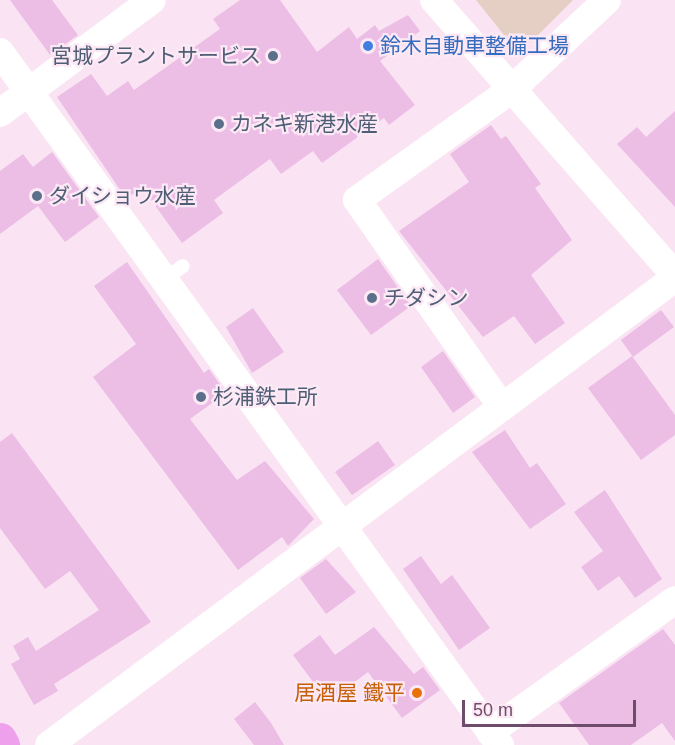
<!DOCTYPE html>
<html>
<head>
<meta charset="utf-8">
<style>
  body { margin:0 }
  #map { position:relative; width:675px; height:745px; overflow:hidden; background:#fae3f2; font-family:Arial,"Noto Sans JP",sans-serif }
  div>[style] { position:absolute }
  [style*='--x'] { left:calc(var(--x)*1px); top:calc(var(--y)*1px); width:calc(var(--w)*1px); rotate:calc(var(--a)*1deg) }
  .green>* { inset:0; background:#e5cfc4 }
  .building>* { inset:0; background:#ecbee5 }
  .lane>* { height:14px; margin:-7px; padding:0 7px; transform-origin:7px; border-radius:7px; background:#fff }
  .street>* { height:28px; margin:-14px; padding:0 14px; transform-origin:14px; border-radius:14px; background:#fff }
  .highway>* { height:33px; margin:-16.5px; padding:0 16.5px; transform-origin:16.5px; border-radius:16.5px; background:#eea0ed }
  .dots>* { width:16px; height:16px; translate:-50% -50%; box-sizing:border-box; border:3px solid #fde9f6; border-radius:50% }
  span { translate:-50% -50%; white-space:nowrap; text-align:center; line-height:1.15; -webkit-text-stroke:4.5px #fde9f6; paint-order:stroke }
  .shop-label { font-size:21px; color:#366cbe }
  .left { translate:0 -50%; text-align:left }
  .service-label { font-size:21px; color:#4e5e75 }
  .right { translate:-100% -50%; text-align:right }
  .food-label { font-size:21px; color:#c56008 }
  .scale { position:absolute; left:462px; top:700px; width:174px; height:27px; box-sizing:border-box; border:3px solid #6f4c6b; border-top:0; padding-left:8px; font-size:18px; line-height:21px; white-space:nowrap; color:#6f4c6b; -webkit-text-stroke:4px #fde9f6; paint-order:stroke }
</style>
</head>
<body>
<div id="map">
  <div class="green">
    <i style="clip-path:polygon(476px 0,573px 0,531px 42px,508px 40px)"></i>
  </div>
  <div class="building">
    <i style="clip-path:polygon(10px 0,52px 0,78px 35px,50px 55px)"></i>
    <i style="clip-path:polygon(240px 0,280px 0,317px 52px,349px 27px,357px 39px,375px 25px,379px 31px,408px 15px,420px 31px,380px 61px,415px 105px,389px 125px,384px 118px,322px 163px,313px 151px,281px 174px,270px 159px,214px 200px,223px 213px,182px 243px,144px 190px,125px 197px,57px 97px,91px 74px,107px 96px,128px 81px,134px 90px,220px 29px,213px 19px)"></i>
    <i style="clip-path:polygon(675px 111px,675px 207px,617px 144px,637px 127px,646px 137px)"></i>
    <i style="clip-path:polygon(491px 125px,501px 139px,506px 136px,541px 184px,535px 188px,572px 240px,531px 275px,565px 323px,535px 344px,514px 316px,483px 337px,399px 231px,469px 182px,450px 154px)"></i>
    <i style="clip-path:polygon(52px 152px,99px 217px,65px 242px,38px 206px,0 234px,0 171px,23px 154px,33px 167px)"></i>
    <i style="clip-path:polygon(378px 259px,411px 306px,371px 335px,337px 290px)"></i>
    <i style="clip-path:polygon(127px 262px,204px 373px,209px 369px,226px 393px,190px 419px,237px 480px,265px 461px,314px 519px,288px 546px,282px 537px,238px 570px,93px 377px,136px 344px,94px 286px)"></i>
    <i style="clip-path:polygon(253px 308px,284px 352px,252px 373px,226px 327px)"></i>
    <i style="clip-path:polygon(661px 310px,674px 327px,633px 357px,621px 340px)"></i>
    <i style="clip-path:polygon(443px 351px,475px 397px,453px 413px,421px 367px)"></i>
    <i style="clip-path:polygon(632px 356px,675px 415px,675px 435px,641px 460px,588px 388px)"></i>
    <i style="clip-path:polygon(505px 430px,530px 468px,537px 463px,566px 504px,530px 529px,472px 452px)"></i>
    <i style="clip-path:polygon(12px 433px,151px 622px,54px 684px,58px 691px,34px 705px,11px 664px,20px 659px,13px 646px,28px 637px,36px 651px,99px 610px,70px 571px,45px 589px,0 528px,0 442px)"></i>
    <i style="clip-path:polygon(378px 441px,395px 465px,352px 495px,335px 472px)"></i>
    <i style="clip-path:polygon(605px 490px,662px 579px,635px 598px,619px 576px,598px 591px,581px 567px,603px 551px,574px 512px)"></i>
    <i style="clip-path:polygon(421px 556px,441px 584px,452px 575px,490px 628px,459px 650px,403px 569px)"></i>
    <i style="clip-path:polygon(326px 559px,356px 592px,326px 614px,300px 578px)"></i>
    <i style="clip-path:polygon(374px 627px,414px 674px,423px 667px,440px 690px,402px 718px,368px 672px,328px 702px,293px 655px,320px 635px,335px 655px)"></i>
    <i style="clip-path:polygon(663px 629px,675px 645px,675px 741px,662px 723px,631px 745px,589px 745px,559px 703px)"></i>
    <i style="clip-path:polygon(255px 702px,271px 723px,284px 745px,254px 745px,234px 719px)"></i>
  </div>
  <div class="lane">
    <i style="--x:163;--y:280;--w:24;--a:-35"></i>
  </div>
  <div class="street">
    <i style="--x:434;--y:0;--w:366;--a:48.8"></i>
    <i style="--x:0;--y:52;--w:855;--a:54.19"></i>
    <i style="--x:0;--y:113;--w:189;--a:-36.6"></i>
    <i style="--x:502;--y:407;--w:253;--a:-125"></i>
    <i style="--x:357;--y:200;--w:191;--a:-35.6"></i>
    <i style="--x:512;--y:89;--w:130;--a:-43.1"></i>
    <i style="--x:490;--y:732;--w:227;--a:-35.5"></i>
    <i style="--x:49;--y:745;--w:781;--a:-36.72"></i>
  </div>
  <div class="highway">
    <i style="--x:0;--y:739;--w:7;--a:63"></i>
  </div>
  <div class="dots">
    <i style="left:368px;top:46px;background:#3f7fe0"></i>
    <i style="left:273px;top:56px;background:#5c6f8a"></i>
    <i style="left:219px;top:124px;background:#5c6f8a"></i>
    <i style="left:37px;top:196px;background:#5c6f8a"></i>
    <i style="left:372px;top:298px;background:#5c6f8a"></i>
    <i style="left:201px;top:397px;background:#5c6f8a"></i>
    <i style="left:417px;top:693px;background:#e8710a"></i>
  </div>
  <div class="shop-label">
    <span class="left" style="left:380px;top:46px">鈴木自動車整備工場</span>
  </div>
  <div class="service-label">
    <span class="right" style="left:261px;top:56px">宮城プラントサービス</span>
    <span class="left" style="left:231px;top:124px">カネキ新港水産</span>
    <span class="left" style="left:49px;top:196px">ダイショウ水産</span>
    <span class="left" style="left:384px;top:298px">チダシン</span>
    <span class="left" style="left:213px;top:397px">杉浦鉄工所</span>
  </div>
  <div class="food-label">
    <span class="right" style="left:405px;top:693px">居酒屋 鐵平</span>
  </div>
  <div class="scale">50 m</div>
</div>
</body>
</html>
